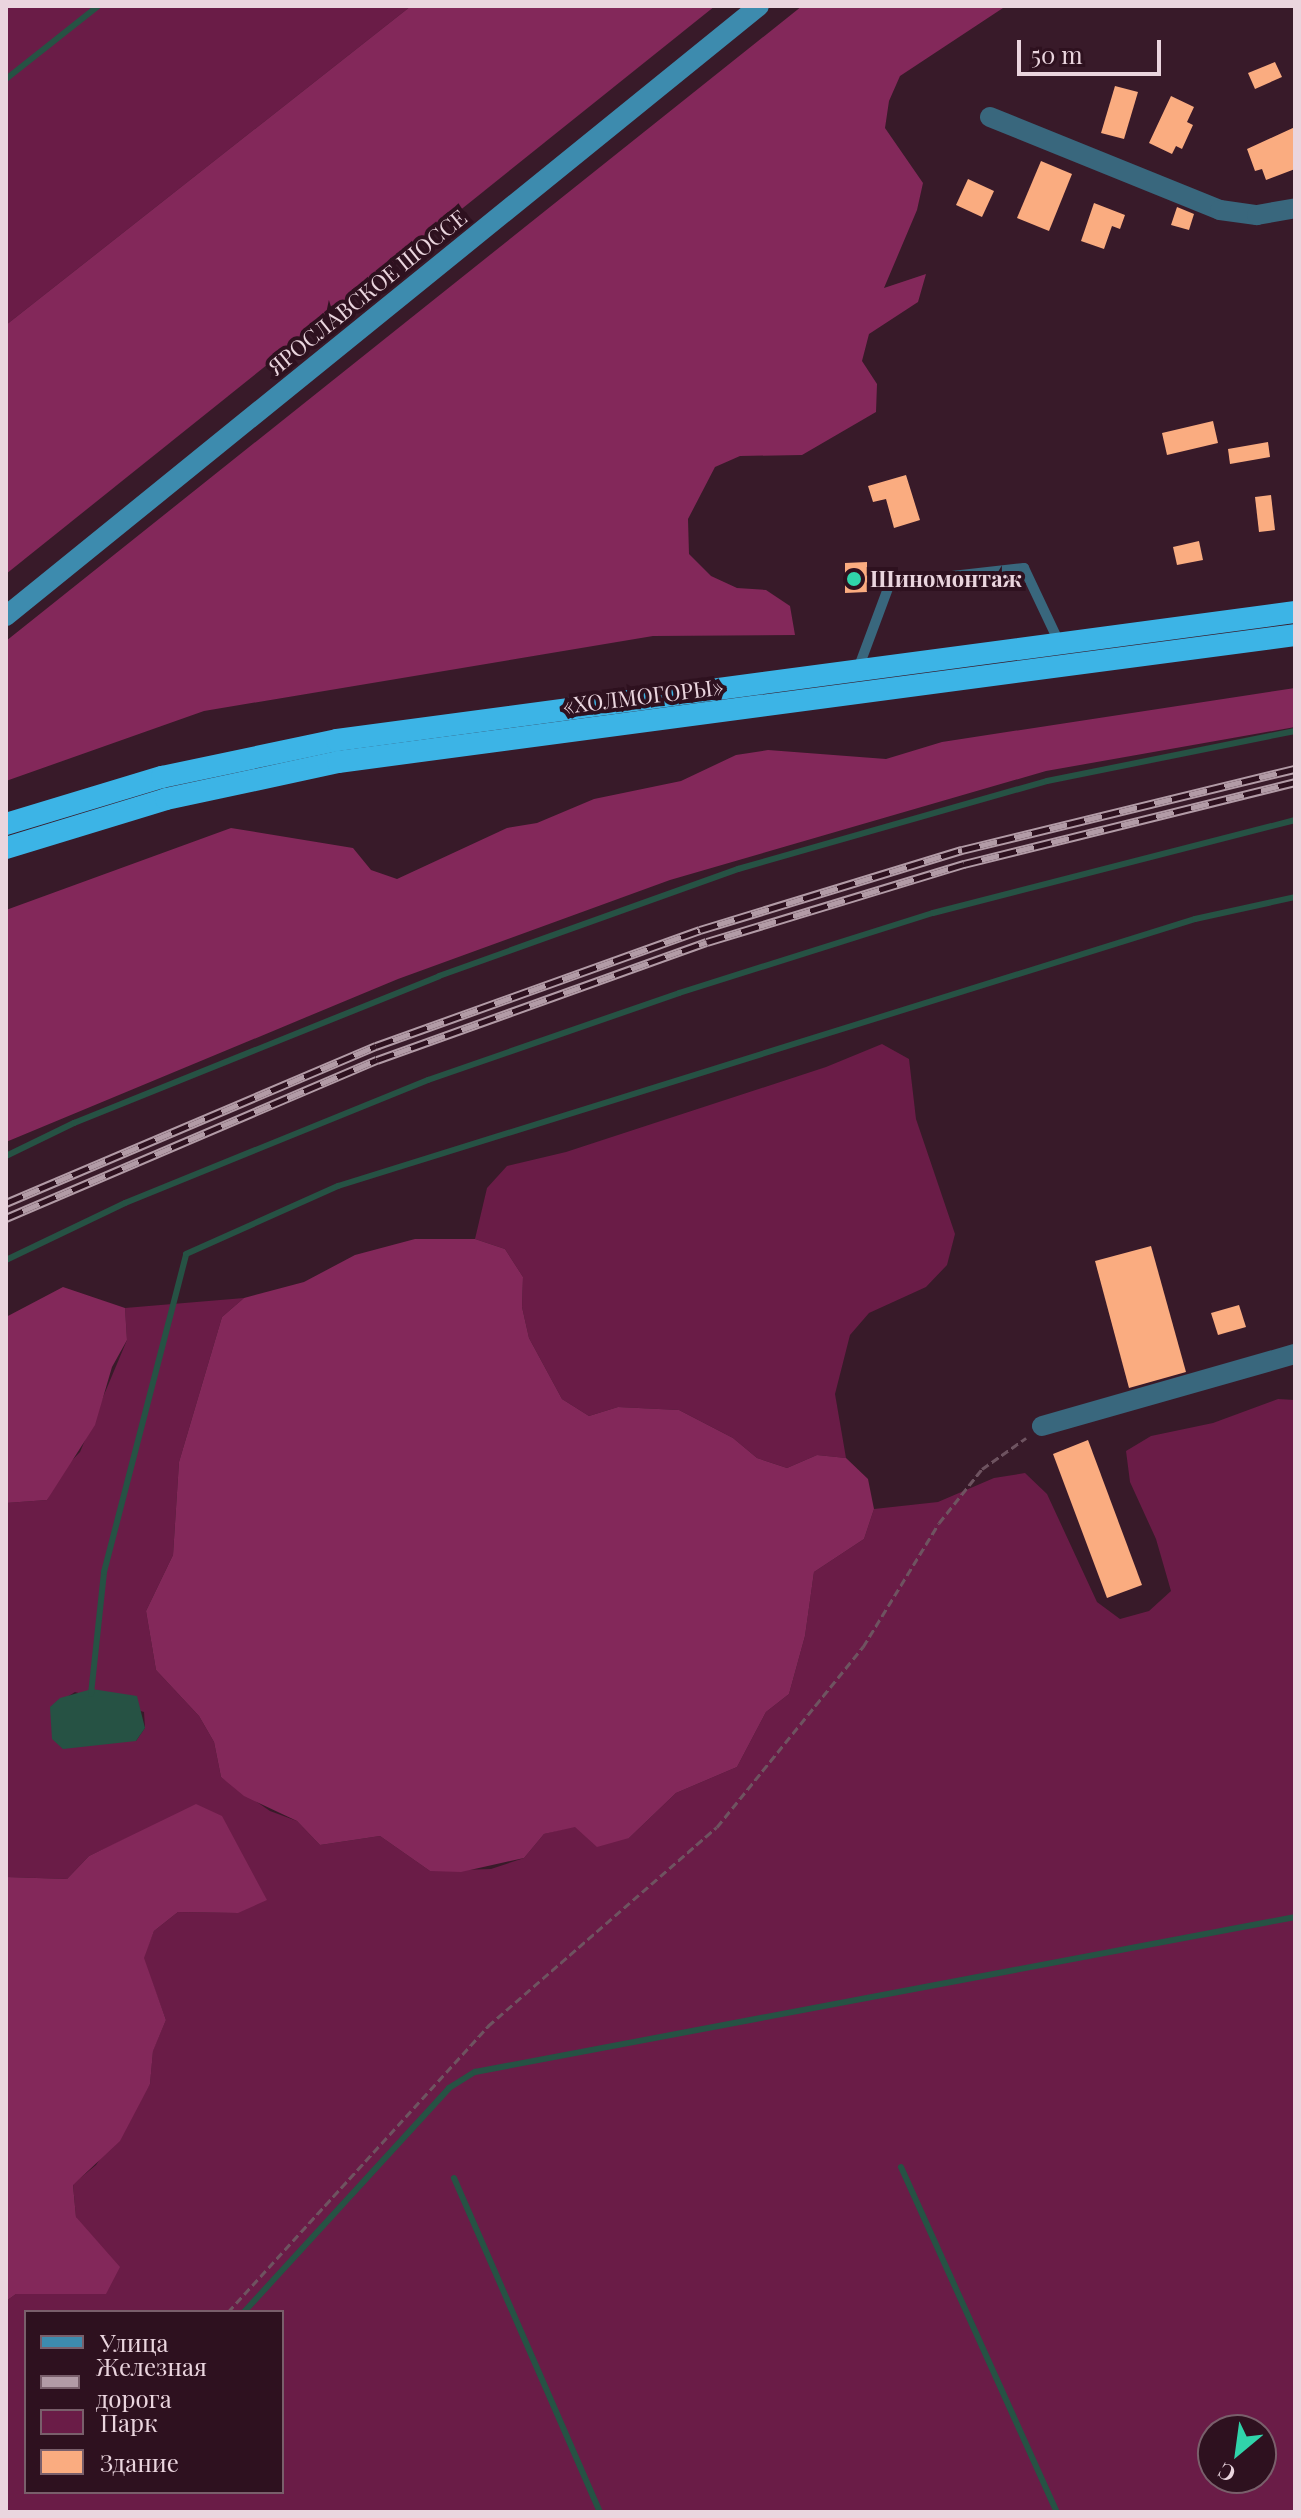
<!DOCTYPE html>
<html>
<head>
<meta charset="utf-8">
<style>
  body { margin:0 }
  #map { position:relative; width:1301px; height:2518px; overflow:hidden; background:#381a29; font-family:"Playfair Display",serif }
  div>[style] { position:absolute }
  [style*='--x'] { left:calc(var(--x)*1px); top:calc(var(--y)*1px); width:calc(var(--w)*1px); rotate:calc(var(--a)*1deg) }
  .green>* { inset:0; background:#6a1c47 }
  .forest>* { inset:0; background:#83285a }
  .water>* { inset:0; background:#265244 }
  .stream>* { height:6px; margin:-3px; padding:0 3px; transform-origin:3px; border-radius:3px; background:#265244 }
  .building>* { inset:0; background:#faac80 }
  .path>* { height:3px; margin-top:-1.5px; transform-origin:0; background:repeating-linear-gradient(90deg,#6e5360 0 8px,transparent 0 12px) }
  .service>* { height:10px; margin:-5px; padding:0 5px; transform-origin:5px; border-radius:5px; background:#39677d }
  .minor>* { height:20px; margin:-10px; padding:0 10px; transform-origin:10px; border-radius:10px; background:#39677d }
  .secondary>* { height:20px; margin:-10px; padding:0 10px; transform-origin:10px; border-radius:10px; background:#3d8bae }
  .trunk>* { height:22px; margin:-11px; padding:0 11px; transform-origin:11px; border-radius:11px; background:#3cb4e6 }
  .rail>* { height:9px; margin-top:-4.5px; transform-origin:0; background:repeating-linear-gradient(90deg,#2e111f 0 18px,#b29ba6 0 36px); box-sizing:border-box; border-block:2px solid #b29ba6 }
  .dots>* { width:22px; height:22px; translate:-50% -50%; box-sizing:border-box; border:4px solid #2e111f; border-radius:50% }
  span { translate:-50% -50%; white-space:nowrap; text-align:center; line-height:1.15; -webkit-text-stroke:8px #2e111f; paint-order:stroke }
  .street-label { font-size:22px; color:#ead5de }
  .poi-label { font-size:22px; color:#ead5de; font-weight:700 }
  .left { translate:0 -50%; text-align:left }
  .frame { position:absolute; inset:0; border:8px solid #ead5de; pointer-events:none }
  .legend { position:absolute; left:24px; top:2310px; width:260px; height:184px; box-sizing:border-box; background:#2e111f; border:2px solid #795f6b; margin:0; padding:10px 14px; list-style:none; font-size:24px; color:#ead5de }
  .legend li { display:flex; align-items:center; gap:16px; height:40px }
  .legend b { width:40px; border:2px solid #795f6b }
  .north { position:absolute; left:1197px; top:2414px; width:80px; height:80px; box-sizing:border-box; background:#2e111f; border:2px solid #795f6b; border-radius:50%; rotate:209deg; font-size:22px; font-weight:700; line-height:32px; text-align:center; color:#ead5de }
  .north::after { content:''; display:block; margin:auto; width:28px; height:36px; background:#30d4aa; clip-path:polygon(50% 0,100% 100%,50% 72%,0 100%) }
  .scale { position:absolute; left:1017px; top:40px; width:144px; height:36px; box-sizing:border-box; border:4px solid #ead5de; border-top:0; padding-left:10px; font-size:24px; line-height:28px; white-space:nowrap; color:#ead5de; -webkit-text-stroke:6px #2e111f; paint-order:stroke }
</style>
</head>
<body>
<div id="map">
  <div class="green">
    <i style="clip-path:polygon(6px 6px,411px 6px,6px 325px)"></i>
    <i style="clip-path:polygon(882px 1044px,909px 1059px,916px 1119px,955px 1234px,947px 1265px,926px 1287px,869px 1313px,850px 1335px,835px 1394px,846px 1458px,817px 1455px,787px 1468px,757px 1458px,733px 1438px,679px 1410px,618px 1407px,589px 1416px,562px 1399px,529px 1338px,522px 1307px,523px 1277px,505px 1249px,475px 1239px,487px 1188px,507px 1166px,566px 1152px,826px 1067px)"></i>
    <i style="clip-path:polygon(evenodd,244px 1298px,222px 1317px,179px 1462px,173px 1555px,146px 1611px,156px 1670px,199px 1716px,214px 1742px,221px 1777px,270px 1811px,297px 1821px,320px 1845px,380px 1836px,430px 1871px,491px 1869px,524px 1858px,544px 1834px,575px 1826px,629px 1838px,676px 1793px,737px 1767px,766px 1712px,789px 1694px,805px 1636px,814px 1572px,864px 1539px,874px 1509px,938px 1502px,994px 1478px,1025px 1473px,1047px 1494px,1097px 1602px,1120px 1619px,1149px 1611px,1171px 1591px,1156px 1539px,1130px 1482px,1126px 1451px,1151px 1436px,1213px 1423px,1278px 1399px,1295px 1400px,1295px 2512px,6px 2512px,6px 2301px,16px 2294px,105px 2294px,76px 2217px,73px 2184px,96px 2165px,150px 2084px,153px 2050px,166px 2020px,143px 1958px,154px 1931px,178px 1912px,238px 1913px,145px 1830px,89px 1856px,67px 1879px,6px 1877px,6px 1503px,47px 1500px,59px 1474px,80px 1452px,127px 1340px,125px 1308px,244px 1298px,75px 1692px,144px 1712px,145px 1728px,136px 1741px,51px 1707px,75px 1692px,244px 1298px,26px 2312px,282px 2312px,282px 2492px,26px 2492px,26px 2312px,244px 1298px,1213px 2430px,1261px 2430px,1261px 2478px,1213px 2478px,1213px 2430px)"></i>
  </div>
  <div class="forest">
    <i style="clip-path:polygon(411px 6px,715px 6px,6px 574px,6px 325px)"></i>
    <i style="clip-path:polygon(802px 6px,1006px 6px,900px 76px,889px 101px,885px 128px,923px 183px,917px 210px,884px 288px,926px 274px,918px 302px,869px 334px,862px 361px,877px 384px,876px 412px,802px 455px,740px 456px,715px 467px,688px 519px,689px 554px,711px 576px,737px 588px,766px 590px,790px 606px,795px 635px,653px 636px,204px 711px,6px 781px,6px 641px)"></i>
    <i style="clip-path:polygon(1295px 688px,1295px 727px,1046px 771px,670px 880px,398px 979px,6px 1142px,6px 910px,231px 828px,353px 848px,371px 870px,397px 879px,507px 828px,537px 823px,594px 799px,681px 781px,736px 755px,768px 750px,886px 759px,942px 742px)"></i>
    <i style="clip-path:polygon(415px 1239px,475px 1239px,505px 1249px,523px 1277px,522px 1307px,529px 1338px,562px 1399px,589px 1416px,618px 1407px,679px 1410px,733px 1438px,757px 1458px,787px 1468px,817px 1455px,846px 1458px,868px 1479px,874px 1509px,864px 1539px,814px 1572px,805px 1636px,789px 1694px,766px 1712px,737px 1767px,676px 1793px,629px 1838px,597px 1847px,575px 1827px,544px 1834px,524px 1858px,461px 1872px,430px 1871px,380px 1836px,320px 1845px,297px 1821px,244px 1796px,221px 1777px,214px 1742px,199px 1716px,156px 1670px,146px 1611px,173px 1555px,179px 1462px,222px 1317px,244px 1298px,304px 1282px,355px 1255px)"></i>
    <i style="clip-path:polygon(63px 1287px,125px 1308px,127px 1340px,112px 1367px,95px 1425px,47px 1500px,6px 1503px,6px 1317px)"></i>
    <i style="clip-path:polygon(196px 1804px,222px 1816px,267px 1900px,238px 1913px,178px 1912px,154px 1931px,144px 1958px,166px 2020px,153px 2051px,150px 2084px,120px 2141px,73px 2185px,76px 2217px,120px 2267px,106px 2294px,16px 2294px,6px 2301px,6px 1877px,67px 1879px,89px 1856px)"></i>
  </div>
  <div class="water">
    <i style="clip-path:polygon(92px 1689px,137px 1696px,145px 1728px,136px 1741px,63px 1749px,52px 1739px,50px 1707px,60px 1698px)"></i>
  </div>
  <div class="stream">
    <i style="--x:6;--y:79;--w:117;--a:-38.4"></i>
    <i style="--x:6;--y:1156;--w:76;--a:-25.9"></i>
    <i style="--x:74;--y:1123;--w:393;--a:-21.9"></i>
    <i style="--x:439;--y:976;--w:318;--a:-19.7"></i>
    <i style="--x:738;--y:869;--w:321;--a:-15.9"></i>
    <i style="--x:1047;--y:781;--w:253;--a:-11.4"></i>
    <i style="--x:6;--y:1260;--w:132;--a:-25.6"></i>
    <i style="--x:125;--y:1203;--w:327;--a:-22.1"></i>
    <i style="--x:428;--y:1080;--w:266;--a:-19.1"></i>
    <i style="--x:679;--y:993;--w:266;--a:-17.5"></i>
    <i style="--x:933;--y:913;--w:374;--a:-14.4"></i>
    <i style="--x:91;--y:1694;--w:123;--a:-83.9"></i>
    <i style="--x:104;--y:1572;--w:328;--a:-75.5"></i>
    <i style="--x:186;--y:1254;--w:167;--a:-24.1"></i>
    <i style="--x:338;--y:1186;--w:898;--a:-17.3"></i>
    <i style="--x:1195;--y:919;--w:102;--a:-12.4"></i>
    <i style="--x:901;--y:2167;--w:379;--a:65.7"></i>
    <i style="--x:454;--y:2178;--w:365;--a:66.4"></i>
    <i style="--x:244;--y:2312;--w:304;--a:-47.5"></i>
    <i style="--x:449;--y:2088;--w:31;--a:-32"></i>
    <i style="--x:475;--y:2072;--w:835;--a:-10.7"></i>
  </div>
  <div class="building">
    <i style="clip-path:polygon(1275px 62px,1282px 77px,1255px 89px,1248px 73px)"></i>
    <i style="clip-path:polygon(1115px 86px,1138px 92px,1124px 139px,1101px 133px)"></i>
    <i style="clip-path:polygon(1171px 96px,1194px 107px,1187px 122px,1193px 125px,1182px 149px,1176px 146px,1172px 154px,1149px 143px)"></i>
    <i style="clip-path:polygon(1295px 127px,1295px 169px,1266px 180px,1262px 169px,1255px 171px,1247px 149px)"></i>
    <i style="clip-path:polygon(1041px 161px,1072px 174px,1049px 231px,1017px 218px)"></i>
    <i style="clip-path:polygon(968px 179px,994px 191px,982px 217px,956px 205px)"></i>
    <i style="clip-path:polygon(1094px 203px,1125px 215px,1120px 229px,1112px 226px,1104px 249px,1081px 241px)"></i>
    <i style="clip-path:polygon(1177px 207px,1194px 214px,1189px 230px,1171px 225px)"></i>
    <i style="clip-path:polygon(1213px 421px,1218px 443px,1167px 455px,1162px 433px)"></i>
    <i style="clip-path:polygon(1268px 442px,1270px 457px,1230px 464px,1228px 449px)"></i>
    <i style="clip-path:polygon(906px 475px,920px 520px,894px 528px,886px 499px,873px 502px,868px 486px)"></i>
    <i style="clip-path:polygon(1271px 495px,1275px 530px,1259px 532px,1255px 497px)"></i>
    <i style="clip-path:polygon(1199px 541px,1203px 560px,1177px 565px,1173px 547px)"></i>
    <i style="clip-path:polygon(867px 562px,867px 592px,845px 593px,845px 563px)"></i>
    <i style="clip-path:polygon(1151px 1246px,1186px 1372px,1129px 1388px,1095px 1261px)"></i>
    <i style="clip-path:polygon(1239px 1305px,1246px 1327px,1218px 1335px,1211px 1313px)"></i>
    <i style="clip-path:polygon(1088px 1440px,1142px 1585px,1107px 1598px,1053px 1454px)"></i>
  </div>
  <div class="path">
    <i style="--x:228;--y:2312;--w:387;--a:-47.7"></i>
    <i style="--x:488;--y:2026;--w:303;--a:-41"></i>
    <i style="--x:717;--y:1827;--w:232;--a:-51"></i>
    <i style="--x:863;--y:1647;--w:145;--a:-58.5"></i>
    <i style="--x:939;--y:1523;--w:69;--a:-51.5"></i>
    <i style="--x:982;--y:1469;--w:54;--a:-35.2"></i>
  </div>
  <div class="service">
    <i style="--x:858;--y:669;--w:92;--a:-69.6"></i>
    <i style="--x:890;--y:583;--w:135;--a:-6.4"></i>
    <i style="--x:1024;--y:568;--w:82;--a:64.7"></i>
  </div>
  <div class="minor">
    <i style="--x:990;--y:117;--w:248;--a:22"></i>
    <i style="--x:1220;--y:210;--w:37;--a:8"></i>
    <i style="--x:1257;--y:215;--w:39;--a:-10"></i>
    <i style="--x:1042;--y:1426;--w:263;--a:-15.9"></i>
  </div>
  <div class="secondary">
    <i style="--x:6;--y:616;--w:969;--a:-39.01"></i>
  </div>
  <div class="trunk">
    <i style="--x:6;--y:824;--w:163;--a:-16.8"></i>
    <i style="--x:162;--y:777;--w:179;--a:-11.9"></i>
    <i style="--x:337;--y:740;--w:967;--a:-7.61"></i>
    <i style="--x:6;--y:848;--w:167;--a:-17"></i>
    <i style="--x:166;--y:799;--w:176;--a:-12.1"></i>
    <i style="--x:338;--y:762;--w:965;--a:-7.56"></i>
  </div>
  <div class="rail">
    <i style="--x:6;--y:1203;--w:402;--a:-23"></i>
    <i style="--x:376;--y:1046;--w:344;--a:-19.7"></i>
    <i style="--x:700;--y:930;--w:274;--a:-17"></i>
    <i style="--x:962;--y:850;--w:343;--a:-13.7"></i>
    <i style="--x:6;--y:1218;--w:403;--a:-23.1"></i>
    <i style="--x:377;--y:1060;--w:350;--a:-19.7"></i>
    <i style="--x:707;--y:942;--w:269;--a:-16.9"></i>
    <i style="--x:964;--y:864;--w:341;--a:-13.9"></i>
  </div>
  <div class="dots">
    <i style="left:854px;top:579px;background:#30d4aa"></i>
  </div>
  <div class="street-label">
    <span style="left:367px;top:292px;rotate:-39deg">ЯРОСЛАВСКОЕ ШОССЕ</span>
    <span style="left:643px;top:696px;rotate:-7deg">«ХОЛМОГОРЫ»</span>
  </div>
  <div class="poi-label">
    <span class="left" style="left:870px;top:579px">Шиномонтаж</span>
  </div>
  <div class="frame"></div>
  <ul class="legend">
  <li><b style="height:10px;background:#3d8bae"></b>Улица</li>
  <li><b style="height:10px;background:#b29ba6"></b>Железная дорога</li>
  <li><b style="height:22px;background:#6a1c47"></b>Парк</li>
  <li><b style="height:22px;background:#faac80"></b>Здание</li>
  </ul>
  <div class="north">С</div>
  <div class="scale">50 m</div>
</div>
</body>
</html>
